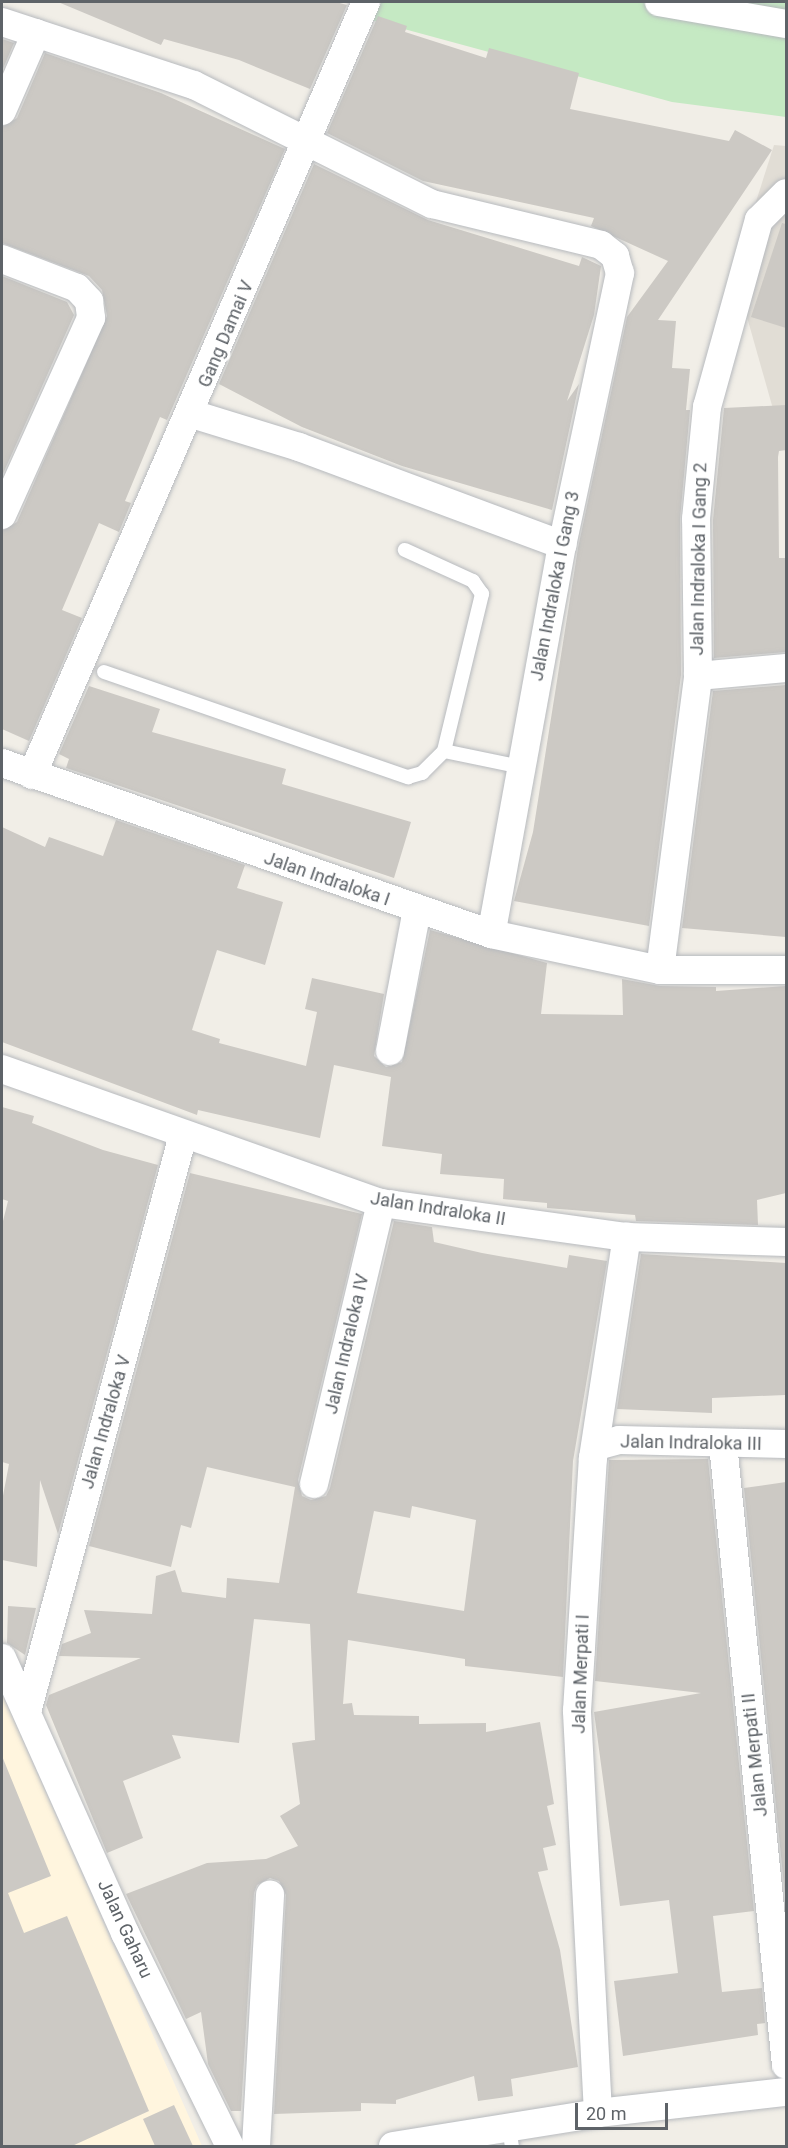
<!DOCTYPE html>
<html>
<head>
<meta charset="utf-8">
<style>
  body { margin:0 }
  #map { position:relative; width:788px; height:2148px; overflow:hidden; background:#f1eee7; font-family:Roboto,sans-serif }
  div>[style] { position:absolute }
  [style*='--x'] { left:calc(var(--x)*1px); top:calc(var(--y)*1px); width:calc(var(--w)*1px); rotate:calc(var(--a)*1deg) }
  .commercial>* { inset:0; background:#fff5de }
  .education>* { inset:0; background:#e1ddd5 }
  .green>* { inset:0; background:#c5e9c3 }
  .building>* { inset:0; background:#ccc9c4 }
  .roads { filter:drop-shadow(0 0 2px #b7babe) drop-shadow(0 0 2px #b7babe) }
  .service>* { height:14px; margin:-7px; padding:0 7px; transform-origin:7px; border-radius:7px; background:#fff }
  .minor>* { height:28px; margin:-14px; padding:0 14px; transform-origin:14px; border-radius:14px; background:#fff }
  span { translate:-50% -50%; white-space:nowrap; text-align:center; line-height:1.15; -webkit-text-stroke:6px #fff; paint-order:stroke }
  .street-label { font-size:18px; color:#5e6368 }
  .frame { position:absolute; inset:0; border:3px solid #5e6368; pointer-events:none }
  .scale { position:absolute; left:575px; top:2103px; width:93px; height:27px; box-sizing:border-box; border:3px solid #5e6368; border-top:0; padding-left:8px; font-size:18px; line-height:21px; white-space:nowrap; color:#5e6368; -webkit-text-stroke:4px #fff; paint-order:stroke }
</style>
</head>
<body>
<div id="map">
  <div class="commercial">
    <i style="clip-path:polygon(2px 1694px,202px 2146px,2px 2146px)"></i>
  </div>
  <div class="education">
    <i style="clip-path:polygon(774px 145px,786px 146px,786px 455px,734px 271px)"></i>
  </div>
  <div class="green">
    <i style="clip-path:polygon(380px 2px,786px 2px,786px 117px,672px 102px,371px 20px)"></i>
  </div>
  <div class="building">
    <i style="clip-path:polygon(58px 2px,336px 2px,347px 5px,310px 89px,239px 60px,164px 39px,161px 45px)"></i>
    <i style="clip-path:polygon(378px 16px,407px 26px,405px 32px,486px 58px,489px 48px,579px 73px,570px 109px,729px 141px,735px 130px,772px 150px,658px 320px,676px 321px,672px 368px,690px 369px,686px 410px,690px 410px,680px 519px,681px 675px,649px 926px,514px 901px,533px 832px,578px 548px,627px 317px,668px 261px,591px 226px,594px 218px,423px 181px,327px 133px)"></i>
    <i style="clip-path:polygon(2px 39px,14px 43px,2px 71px)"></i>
    <i style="clip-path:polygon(45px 53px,161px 93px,285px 149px,167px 420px,160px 417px,125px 501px,131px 503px,119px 532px,99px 523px,62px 610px,82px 618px,29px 741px,2px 729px,2px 531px,17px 522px,107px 316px,102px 290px,89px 276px,2px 243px,2px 127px,17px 118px)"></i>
    <i style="clip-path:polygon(314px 164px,428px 220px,579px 266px,582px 257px,601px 266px,594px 315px,567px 401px,579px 384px,552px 510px,402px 466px,302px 427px,219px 384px)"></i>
    <i style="clip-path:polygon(782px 223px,786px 224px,786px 328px,751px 317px)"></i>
    <i style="clip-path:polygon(2px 276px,67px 302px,74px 315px,2px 476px)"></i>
    <i style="clip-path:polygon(786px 405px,786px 450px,779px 451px,778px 457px,779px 558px,786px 558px,786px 652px,714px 658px,713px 520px,724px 408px)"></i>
    <i style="clip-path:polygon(786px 685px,786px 937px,682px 928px,713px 691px)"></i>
    <i style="clip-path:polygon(89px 686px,160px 709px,152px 732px,286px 769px,282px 784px,411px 822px,394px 878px,66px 768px,69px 759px,59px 754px)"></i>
    <i style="clip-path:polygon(116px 820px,245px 865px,237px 888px,283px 902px,265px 965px,217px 950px,192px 1030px,220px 1039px,219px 1043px,306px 1066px,317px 1012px,305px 1009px,312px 978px,384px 994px,374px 1056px,386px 1067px,402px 1062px,430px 930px,547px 963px,541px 1014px,623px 1015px,622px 979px,660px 986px,716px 987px,716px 991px,786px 986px,786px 1193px,757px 1200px,758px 1225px,636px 1221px,635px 1215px,547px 1208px,547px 1203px,503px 1199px,504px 1179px,440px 1174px,442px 1154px,382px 1146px,391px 1077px,334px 1065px,320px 1138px,198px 1110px,197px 1115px,2px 1042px,2px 827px,45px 847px,49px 837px,103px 856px)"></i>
    <i style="clip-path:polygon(2px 1107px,34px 1116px,32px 1123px,103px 1150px,158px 1165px,58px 1534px,40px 1480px,37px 1567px,2px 1560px,2px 1501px,9px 1464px,2px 1462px,2px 1225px,8px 1201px,2px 1199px)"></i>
    <i style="clip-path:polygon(evenodd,190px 1173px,362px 1214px,298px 1480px,302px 1496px,311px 1500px,326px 1496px,330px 1488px,394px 1221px,432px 1227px,434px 1242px,482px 1253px,567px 1268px,569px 1255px,607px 1261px,573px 1461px,563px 1677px,465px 1666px,465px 1659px,348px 1640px,343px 1704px,352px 1703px,354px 1715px,419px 1716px,419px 1724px,486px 1723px,486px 1732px,540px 1722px,554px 1804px,547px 1806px,556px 1845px,543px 1848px,548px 1870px,538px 1872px,560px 1950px,578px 2067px,511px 2079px,513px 2096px,478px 2101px,474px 2076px,396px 2100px,396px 2104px,361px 2103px,361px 2111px,274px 2114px,286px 1895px,279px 1881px,270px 1878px,257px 1885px,254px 1893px,241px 2111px,231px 2111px,208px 2064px,201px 2012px,186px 2019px,126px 1894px,207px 1863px,266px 1859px,298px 1846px,280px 1816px,300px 1804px,292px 1743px,315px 1740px,310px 1624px,254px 1619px,239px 1743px,172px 1735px,181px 1758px,123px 1781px,143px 1838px,107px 1853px,46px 1705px,49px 1695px,141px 1658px,59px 1656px,62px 1644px,91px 1633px,84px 1610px,152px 1614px,156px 1576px,175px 1570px,182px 1592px,226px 1598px,227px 1578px,279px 1583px,295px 1487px,207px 1467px,191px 1528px,181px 1525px,171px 1567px,89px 1546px,190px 1173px,412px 1506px,476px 1520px,464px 1611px,357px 1593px,374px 1511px,410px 1518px,412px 1506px)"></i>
    <i style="clip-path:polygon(641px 1254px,786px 1263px,785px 1395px,712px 1398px,712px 1413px,617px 1409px)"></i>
    <i style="clip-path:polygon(708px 1459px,754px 1911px,713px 1916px,722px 1992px,762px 1988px,765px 2023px,757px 2024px,758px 2035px,623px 2056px,614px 1981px,678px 1973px,669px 1900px,620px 1906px,594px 1712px,701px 1693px,595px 1681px,609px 1460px)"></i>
    <i style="clip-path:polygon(786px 1482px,786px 1906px,744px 1488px)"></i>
    <i style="clip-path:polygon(8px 1606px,36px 1608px,25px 1655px,7px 1643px)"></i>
    <i style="clip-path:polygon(2px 1756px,51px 1876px,8px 1893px,24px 1933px,67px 1916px,149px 2111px,72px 2146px,2px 2146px)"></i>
    <i style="clip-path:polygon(174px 2105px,193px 2146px,155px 2146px,143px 2119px)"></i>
  </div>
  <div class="roads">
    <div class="service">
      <i style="--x:104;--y:672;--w:322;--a:19.1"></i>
      <i style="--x:408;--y:777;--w:15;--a:-16"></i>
      <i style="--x:422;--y:773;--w:31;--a:-45"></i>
      <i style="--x:444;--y:751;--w:162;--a:-76.4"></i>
      <i style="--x:482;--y:594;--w:16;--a:-125"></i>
      <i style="--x:473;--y:581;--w:75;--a:-155.5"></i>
      <i style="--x:444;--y:751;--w:79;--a:11.7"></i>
      <i style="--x:509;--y:2128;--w:18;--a:81"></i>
    </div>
    <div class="minor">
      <i style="--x:659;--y:2;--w:129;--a:9.8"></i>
      <i style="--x:2;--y:22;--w:202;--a:18.2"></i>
      <i style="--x:194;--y:85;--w:266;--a:26.6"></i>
      <i style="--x:432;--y:204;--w:174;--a:13.6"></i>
      <i style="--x:601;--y:245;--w:18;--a:38"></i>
      <i style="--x:615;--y:256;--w:18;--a:74"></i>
      <i style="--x:620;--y:273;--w:278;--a:102"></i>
      <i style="--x:562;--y:545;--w:395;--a:100.3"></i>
      <i style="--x:2;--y:111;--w:85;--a:-66.4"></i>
      <i style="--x:2;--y:259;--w:80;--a:21.1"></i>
      <i style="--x:77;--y:288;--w:18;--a:47"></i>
      <i style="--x:89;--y:301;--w:17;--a:83"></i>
      <i style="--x:91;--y:318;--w:216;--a:114.3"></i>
      <i style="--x:192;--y:414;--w:112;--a:17.1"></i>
      <i style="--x:299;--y:447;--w:281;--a:20.4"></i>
      <i style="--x:698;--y:676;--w:88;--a:-5.2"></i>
      <i style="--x:2;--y:763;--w:518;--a:19.27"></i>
      <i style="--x:491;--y:934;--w:173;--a:12"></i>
      <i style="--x:660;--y:970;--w:126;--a:0"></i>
      <i style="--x:32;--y:775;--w:842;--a:-66.63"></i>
      <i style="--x:660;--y:970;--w:296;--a:-82.6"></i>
      <i style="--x:698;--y:676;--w:157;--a:-90.7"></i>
      <i style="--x:696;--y:519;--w:113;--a:-84.4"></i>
      <i style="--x:707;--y:407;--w:194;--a:-74.5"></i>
      <i style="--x:759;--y:220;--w:38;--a:-45"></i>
      <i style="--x:390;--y:1051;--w:144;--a:-79.2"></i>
      <i style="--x:2;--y:1069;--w:402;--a:19.5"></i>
      <i style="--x:381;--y:1203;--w:248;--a:7.9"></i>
      <i style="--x:627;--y:1237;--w:159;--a:1.8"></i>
      <i style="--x:723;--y:1444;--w:624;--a:84.21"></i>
      <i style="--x:597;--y:1446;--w:23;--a:-15"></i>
      <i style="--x:619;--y:1440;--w:167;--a:1.4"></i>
      <i style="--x:314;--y:1484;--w:289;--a:-76.6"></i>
      <i style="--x:2;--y:1658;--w:301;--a:65.9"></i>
      <i style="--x:125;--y:1933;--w:237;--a:63.8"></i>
      <i style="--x:28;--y:1708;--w:594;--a:-74.86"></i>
      <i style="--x:598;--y:2113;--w:403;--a:-93"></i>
      <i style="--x:577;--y:1711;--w:254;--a:-86.4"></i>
      <i style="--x:593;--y:1458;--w:224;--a:-81.3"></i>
      <i style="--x:256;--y:2146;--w:252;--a:-86.8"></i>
      <i style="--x:393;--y:2146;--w:208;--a:-9.1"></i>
      <i style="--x:598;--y:2113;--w:189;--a:-6.4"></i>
    </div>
  </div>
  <div class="street-label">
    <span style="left:226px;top:334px;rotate:-67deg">Gang Damai V</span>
    <span style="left:699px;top:559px;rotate:-89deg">Jalan Indraloka I Gang 2</span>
    <span style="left:555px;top:586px;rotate:-79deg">Jalan Indraloka I Gang 3</span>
    <span style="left:327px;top:879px;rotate:19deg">Jalan Indraloka I</span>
    <span style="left:438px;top:1209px;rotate:9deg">Jalan Indraloka II</span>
    <span style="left:347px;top:1344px;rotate:-77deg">Jalan Indraloka IV</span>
    <span style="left:106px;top:1422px;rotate:-74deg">Jalan Indraloka V</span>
    <span style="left:691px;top:1443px;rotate:1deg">Jalan Indraloka III</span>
    <span style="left:581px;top:1674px;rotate:-88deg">Jalan Merpati I</span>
    <span style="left:755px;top:1755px;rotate:-96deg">Jalan Merpati II</span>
    <span style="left:125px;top:1929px;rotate:65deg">Jalan Gaharu</span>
  </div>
  <div class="frame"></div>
  <div class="scale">20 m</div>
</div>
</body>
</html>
